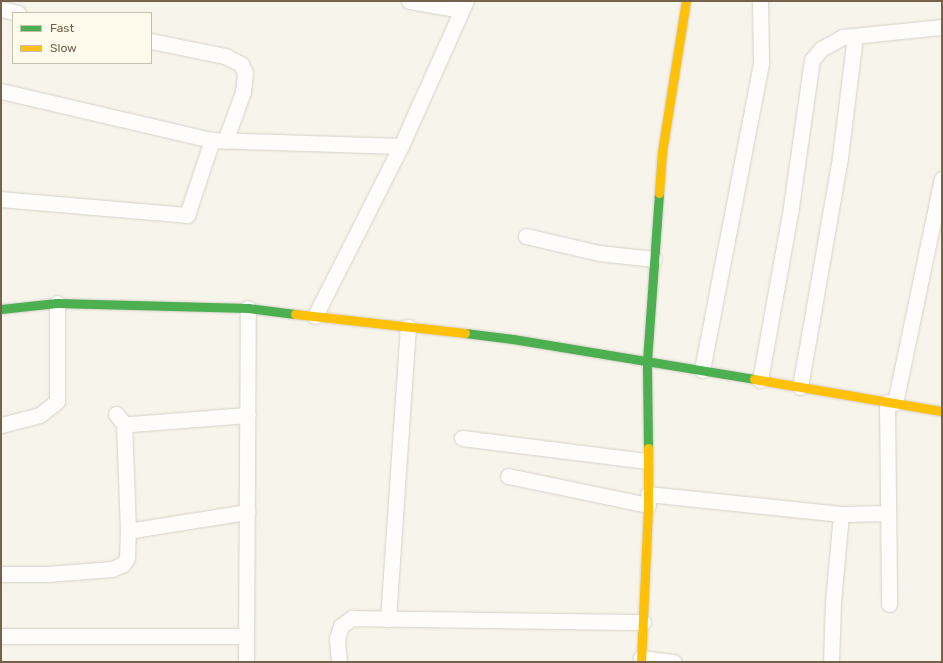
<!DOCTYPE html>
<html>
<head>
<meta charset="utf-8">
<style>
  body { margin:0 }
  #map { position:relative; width:943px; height:663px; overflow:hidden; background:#f7f4eb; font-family:Rubik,sans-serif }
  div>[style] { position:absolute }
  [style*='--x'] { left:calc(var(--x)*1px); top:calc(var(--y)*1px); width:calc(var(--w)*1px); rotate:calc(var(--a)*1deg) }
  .roads { filter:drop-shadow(0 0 1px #d6d1c9) drop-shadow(0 0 1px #d6d1c9) }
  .street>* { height:15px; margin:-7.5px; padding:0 7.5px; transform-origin:7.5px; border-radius:7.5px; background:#fefdfc }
  .fast>* { height:9px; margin:-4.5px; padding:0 4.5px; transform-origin:4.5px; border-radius:4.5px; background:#4caf50 }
  .slow>* { height:9px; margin:-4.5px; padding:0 4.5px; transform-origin:4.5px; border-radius:4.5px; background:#ffc107 }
  span { translate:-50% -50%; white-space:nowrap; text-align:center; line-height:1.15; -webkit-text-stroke:3px #fefbec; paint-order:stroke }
  .frame { position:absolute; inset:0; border:2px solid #74624b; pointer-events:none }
  .legend { position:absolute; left:12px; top:12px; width:140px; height:52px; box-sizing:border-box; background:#fefbec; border:1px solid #c7beac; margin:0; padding:5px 7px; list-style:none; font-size:12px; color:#74624b }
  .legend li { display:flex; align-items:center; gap:8px; height:20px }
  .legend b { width:20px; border:1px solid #c7beac }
</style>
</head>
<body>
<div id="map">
  <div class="roads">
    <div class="street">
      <i style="--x:409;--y:1;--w:53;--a:9.8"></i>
      <i style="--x:1;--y:9;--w:17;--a:13"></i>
      <i style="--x:151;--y:41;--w:76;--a:11.5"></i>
      <i style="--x:225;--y:56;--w:18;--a:27"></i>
      <i style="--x:241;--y:64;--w:10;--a:66"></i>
      <i style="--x:245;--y:73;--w:19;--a:96"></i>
      <i style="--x:243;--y:92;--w:52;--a:110.2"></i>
      <i style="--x:1;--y:91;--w:217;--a:13.1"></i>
      <i style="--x:212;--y:140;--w:189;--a:1.8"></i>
      <i style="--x:1;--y:199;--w:187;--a:4.9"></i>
      <i style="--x:187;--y:215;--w:79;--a:-71.6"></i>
      <i style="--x:526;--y:236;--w:75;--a:13.1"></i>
      <i style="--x:599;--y:253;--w:55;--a:6.2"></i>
      <i style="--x:315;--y:316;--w:191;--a:-63.2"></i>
      <i style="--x:401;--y:146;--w:159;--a:-65.9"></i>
      <i style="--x:702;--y:370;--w:313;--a:-79.1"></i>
      <i style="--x:761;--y:63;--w:62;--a:-90.9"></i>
      <i style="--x:760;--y:380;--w:176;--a:-79.8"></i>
      <i style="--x:791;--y:207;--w:148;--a:-81.9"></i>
      <i style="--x:812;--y:60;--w:14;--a:-51"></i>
      <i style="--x:821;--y:49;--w:25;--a:-29"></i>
      <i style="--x:843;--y:37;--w:100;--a:-5.8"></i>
      <i style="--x:800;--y:387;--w:233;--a:-80.1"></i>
      <i style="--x:840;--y:157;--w:122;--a:-82.9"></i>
      <i style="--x:887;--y:402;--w:202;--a:89.4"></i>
      <i style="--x:895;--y:403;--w:229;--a:-78.2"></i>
      <i style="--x:116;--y:414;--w:13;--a:51"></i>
      <i style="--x:124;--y:424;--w:7;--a:0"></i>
      <i style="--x:131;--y:424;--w:117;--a:-4.4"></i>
      <i style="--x:1;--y:425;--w:40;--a:-14.4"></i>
      <i style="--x:40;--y:415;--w:22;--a:-39"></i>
      <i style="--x:57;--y:401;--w:98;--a:-90"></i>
      <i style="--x:462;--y:438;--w:185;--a:7.1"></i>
      <i style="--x:508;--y:476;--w:143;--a:11.7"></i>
      <i style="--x:648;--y:494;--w:194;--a:5.9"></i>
      <i style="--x:841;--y:514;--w:46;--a:-1.2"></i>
      <i style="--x:128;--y:531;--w:121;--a:-9.1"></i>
      <i style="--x:1;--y:574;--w:46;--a:0"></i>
      <i style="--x:47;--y:574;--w:65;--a:-4.4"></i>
      <i style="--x:112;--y:569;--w:12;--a:-24"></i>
      <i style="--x:123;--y:564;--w:7;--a:-56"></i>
      <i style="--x:127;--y:558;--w:27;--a:-88"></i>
      <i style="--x:128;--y:531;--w:107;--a:-92.1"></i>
      <i style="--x:388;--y:619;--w:293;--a:-86.1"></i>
      <i style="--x:1;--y:636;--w:243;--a:0"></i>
      <i style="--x:641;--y:658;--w:33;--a:7"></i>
      <i style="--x:246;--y:662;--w:354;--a:-89.7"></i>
      <i style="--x:339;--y:662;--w:23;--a:-95"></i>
      <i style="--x:337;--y:639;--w:14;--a:-73"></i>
      <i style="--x:341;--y:626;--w:14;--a:-36"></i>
      <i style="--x:352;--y:618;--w:291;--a:0.8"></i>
      <i style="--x:831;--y:662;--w:60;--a:-88.1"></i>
      <i style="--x:833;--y:602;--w:88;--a:-84.8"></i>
    </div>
    <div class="fast">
      <i style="--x:1;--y:309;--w:56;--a:-6.1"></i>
      <i style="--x:57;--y:303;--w:191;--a:1.5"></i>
      <i style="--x:248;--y:308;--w:47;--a:7.3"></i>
      <i style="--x:465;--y:333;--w:48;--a:7.1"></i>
      <i style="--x:513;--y:339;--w:244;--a:9.4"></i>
      <i style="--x:648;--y:448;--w:87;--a:-90.7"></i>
      <i style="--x:647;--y:361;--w:168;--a:-85.9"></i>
    </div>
    <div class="slow">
      <i style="--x:659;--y:193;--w:41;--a:-85.8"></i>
      <i style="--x:662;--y:152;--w:153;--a:-81"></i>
      <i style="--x:295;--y:314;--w:171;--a:6.4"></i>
      <i style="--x:754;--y:379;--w:191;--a:9.7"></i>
      <i style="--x:641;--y:662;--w:157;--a:-87.4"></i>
      <i style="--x:648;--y:505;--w:57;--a:-90"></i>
    </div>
  </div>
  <div class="frame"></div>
  <ul class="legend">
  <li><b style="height:5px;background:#4caf50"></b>Fast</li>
  <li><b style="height:5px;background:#ffc107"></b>Slow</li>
  </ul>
</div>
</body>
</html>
